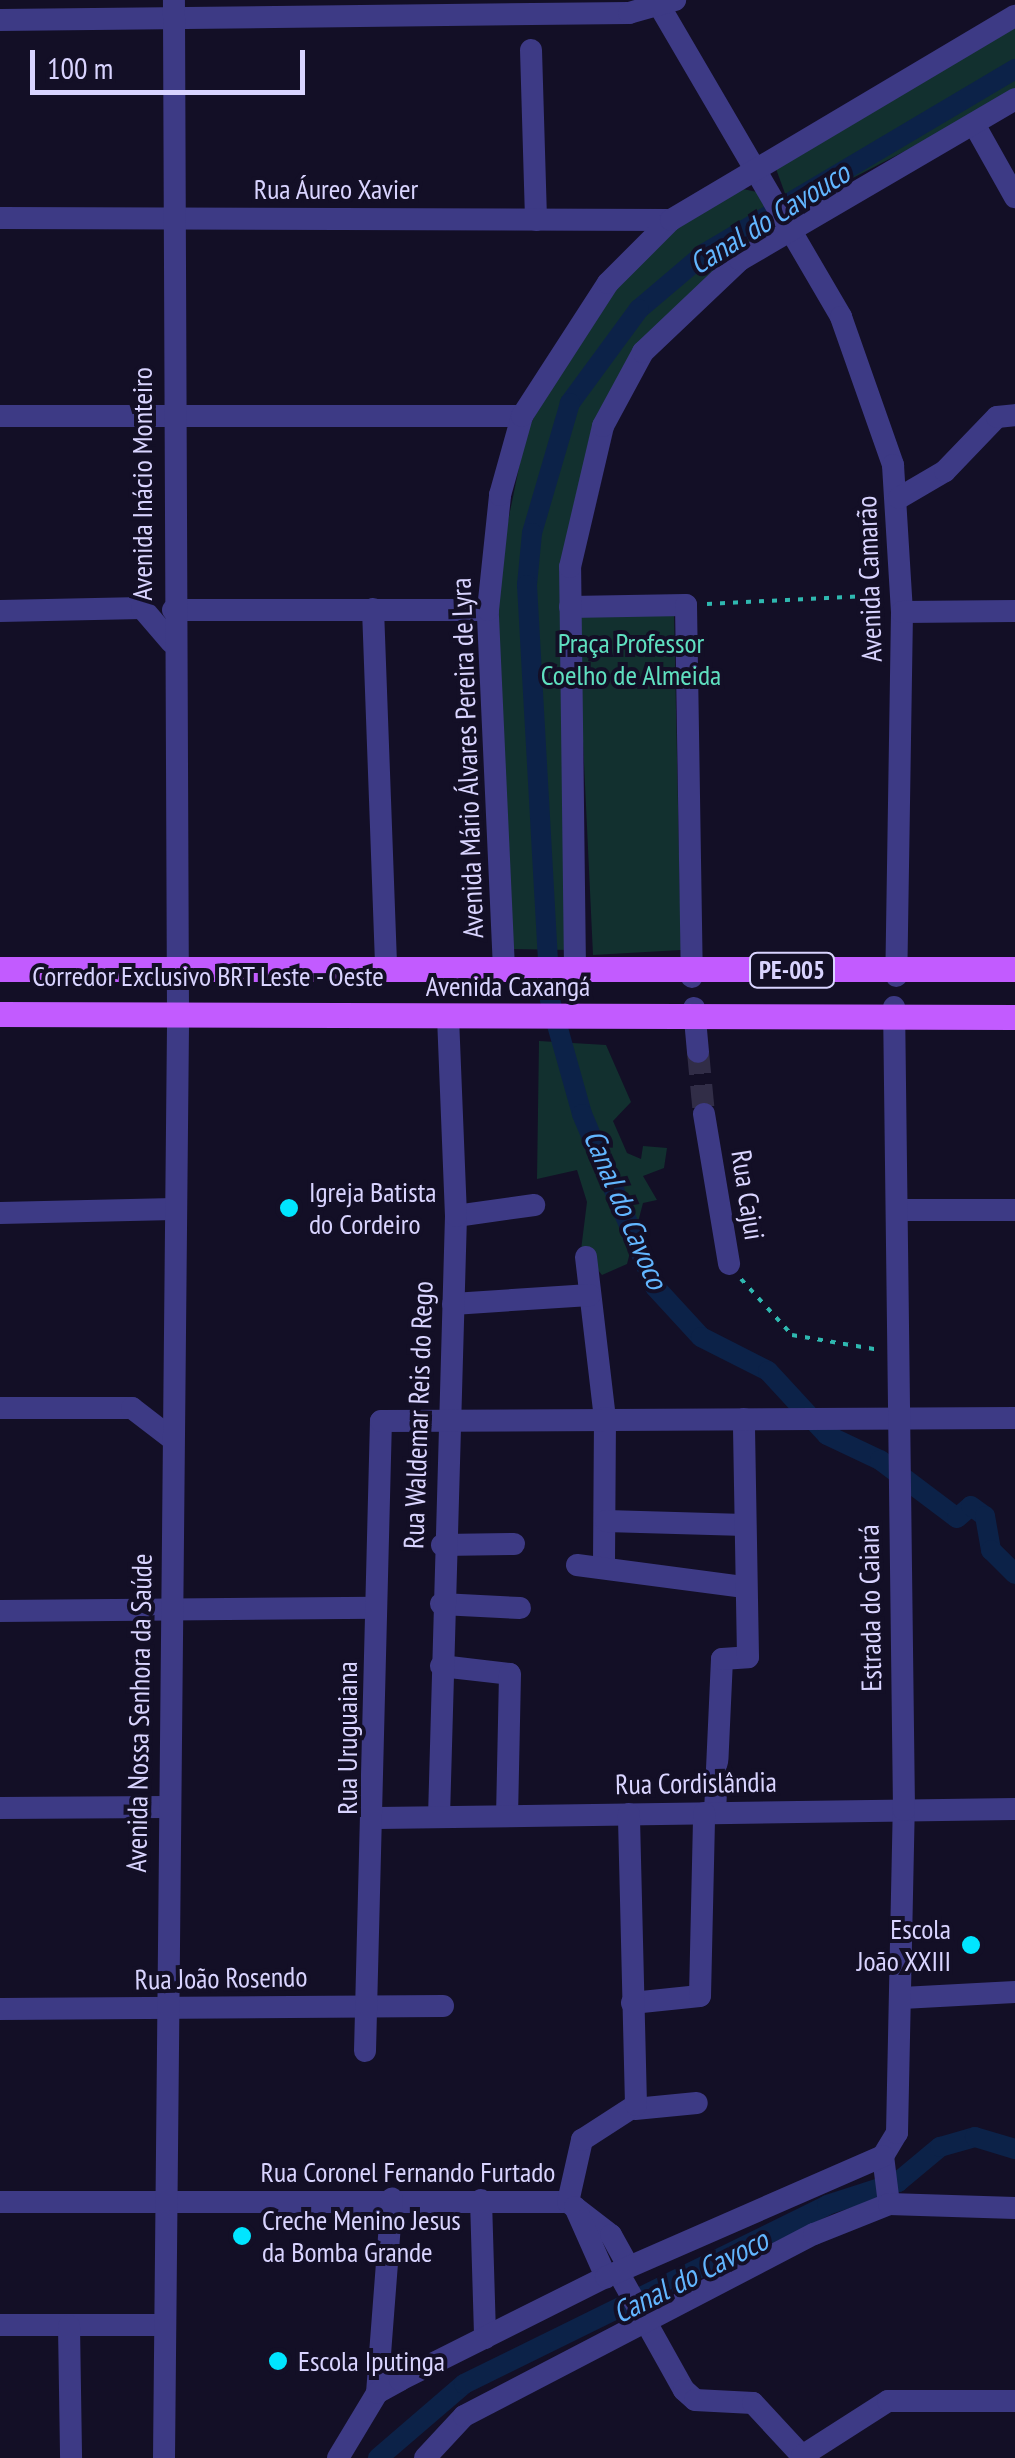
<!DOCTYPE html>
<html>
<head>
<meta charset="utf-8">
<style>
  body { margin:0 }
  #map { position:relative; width:1015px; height:2458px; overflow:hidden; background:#130f26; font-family:"PT Sans Narrow",sans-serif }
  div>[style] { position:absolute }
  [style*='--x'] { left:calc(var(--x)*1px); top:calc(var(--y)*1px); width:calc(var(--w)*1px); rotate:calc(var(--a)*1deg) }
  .green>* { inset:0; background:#12302f }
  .canal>* { height:20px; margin:-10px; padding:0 10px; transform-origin:10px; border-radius:10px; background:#0c2248 }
  .minor-tunnel>* { height:22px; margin-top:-11px; transform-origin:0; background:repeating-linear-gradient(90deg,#312d47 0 22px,transparent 0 33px) }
  .path>* { height:4px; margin-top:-2px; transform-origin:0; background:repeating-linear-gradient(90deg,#2fb8b0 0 5px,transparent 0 13px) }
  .minor>* { height:22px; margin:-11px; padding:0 11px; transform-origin:11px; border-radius:11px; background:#3d3a85 }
  .major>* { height:25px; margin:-12.5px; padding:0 12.5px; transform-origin:12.5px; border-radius:12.5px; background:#c25bff }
  .dots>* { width:28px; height:28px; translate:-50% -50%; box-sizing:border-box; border:5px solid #130f26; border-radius:50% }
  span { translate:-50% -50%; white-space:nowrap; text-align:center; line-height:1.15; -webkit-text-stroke:8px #130f26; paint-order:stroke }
  .shield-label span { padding:2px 8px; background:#130f26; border:2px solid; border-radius:8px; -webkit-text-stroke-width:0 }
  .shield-label { font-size:25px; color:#d9d4ff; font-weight:700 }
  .street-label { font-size:28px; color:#d9d4ff }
  .park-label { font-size:28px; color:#5fe0c0 }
  .poi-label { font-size:28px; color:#d9d4ff }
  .left { translate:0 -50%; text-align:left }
  .right { translate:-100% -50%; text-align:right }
  .water-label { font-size:30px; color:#62b6ff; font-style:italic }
  .scale { position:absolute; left:30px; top:50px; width:275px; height:45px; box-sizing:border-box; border:5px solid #d9d4ff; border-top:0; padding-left:12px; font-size:30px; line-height:35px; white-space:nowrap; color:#d9d4ff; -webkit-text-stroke:8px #130f26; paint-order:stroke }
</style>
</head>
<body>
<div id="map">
  <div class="green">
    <i style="clip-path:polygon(1015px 22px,1015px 94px,791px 210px,775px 166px)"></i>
    <i style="clip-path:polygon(738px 188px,757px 192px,775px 227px,655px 332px,573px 511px,571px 950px,509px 949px,494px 590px,526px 433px,580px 327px,682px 219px)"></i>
    <i style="clip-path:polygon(674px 613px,681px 950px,593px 955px,577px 614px)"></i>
    <i style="clip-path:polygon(539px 1041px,606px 1045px,631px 1102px,613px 1121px,627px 1153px,641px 1159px,643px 1146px,667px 1148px,664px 1168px,643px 1176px,657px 1200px,643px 1203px,627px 1264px,602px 1275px,581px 1250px,587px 1202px,577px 1170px,537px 1179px)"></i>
  </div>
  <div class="canal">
    <i style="--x:1015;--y:69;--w:360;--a:149.3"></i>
    <i style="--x:705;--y:253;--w:87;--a:139.7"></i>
    <i style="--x:639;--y:309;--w:117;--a:126.3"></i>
    <i style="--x:570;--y:403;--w:135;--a:106.3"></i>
    <i style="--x:532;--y:533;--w:52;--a:95.5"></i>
    <i style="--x:527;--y:585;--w:416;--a:86.8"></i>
    <i style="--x:550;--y:1000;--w:118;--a:74.3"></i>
    <i style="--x:582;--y:1114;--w:188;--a:67.1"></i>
    <i style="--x:655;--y:1287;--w:68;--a:47.4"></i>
    <i style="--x:701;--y:1337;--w:75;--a:26.9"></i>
    <i style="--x:768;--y:1371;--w:87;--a:47.3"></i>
    <i style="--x:827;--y:1435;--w:59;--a:25.3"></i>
    <i style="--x:880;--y:1460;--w:96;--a:37"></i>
    <i style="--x:957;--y:1518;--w:18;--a:-41"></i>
    <i style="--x:971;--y:1506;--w:17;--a:36"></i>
    <i style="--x:985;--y:1516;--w:35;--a:80"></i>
    <i style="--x:991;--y:1550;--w:34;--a:45"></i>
    <i style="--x:378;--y:2458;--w:113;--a:-40.7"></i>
    <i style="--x:464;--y:2384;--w:405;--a:-26.2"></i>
    <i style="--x:827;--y:2205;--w:75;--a:-17.9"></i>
    <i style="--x:898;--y:2182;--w:55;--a:-39.8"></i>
    <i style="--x:940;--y:2147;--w:36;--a:-16"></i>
    <i style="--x:975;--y:2137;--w:42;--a:16.7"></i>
  </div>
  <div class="minor-tunnel">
    <i style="--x:698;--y:1052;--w:62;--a:84.5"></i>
  </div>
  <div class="path">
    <i style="--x:707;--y:604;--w:175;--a:-2.9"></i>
    <i style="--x:741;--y:1279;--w:76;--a:47.7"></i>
    <i style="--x:792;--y:1335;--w:89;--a:9.7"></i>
  </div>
  <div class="minor">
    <i style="--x:656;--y:0;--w:367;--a:59.7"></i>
    <i style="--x:841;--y:317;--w:157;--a:70.6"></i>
    <i style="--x:893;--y:465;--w:147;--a:86.5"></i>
    <i style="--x:902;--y:612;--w:364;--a:90.9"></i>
    <i style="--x:0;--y:20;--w:629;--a:-0.64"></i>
    <i style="--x:629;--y:13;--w:48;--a:-15.8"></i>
    <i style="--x:531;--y:50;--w:170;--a:88.3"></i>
    <i style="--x:974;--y:124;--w:84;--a:60.7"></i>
    <i style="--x:0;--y:218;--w:671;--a:0.17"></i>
    <i style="--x:0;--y:416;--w:522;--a:0"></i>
    <i style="--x:899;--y:498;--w:53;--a:-30.4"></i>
    <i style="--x:945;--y:471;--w:75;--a:-46.1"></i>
    <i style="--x:997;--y:417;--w:18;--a:-6"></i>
    <i style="--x:570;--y:607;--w:116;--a:-1"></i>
    <i style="--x:686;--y:605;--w:372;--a:89.1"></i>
    <i style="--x:373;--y:609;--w:360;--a:87.9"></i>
    <i style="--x:173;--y:610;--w:315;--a:0"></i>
    <i style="--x:0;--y:611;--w:142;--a:-1.2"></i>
    <i style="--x:142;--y:608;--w:45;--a:49.5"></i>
    <i style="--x:902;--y:612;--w:113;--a:-0.5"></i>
    <i style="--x:504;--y:969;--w:359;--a:-92.6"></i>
    <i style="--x:488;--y:610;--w:116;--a:-84"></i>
    <i style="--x:500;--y:495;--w:82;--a:-74.4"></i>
    <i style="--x:522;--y:416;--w:158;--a:-57.1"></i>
    <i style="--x:608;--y:283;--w:89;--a:-45"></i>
    <i style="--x:671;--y:220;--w:400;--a:-30.7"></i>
    <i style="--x:575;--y:969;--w:402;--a:-90.7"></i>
    <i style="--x:570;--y:567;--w:145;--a:-76.8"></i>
    <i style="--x:603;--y:426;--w:84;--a:-61.6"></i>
    <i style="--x:643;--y:352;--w:134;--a:-43.5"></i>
    <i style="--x:740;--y:260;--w:319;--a:-30.3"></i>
    <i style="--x:694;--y:1008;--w:44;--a:84.8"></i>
    <i style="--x:704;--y:1114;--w:152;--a:80.5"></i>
    <i style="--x:897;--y:1210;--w:118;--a:0"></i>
    <i style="--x:0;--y:1213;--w:174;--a:-1.3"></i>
    <i style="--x:456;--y:1216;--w:79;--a:-8"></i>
    <i style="--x:586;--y:1257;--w:162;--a:83.3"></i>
    <i style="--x:605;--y:1418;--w:150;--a:90.4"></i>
    <i style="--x:453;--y:1304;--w:137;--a:-3.8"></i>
    <i style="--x:0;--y:1408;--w:132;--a:0"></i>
    <i style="--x:132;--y:1408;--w:49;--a:37.6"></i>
    <i style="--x:606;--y:1521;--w:139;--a:1.6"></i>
    <i style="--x:442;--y:1545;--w:72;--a:-0.8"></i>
    <i style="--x:577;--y:1565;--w:169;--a:7.5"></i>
    <i style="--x:441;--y:1604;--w:79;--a:2.9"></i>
    <i style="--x:0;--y:1611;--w:376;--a:-0.5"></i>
    <i style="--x:441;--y:1666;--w:69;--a:6.6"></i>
    <i style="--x:510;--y:1674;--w:142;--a:91.2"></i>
    <i style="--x:0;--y:1808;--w:168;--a:-0.3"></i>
    <i style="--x:715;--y:1813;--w:154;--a:-87.4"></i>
    <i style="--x:722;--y:1659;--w:26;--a:-4"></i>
    <i style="--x:748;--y:1657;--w:238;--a:-91"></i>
    <i style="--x:439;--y:1817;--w:601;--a:-88.38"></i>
    <i style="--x:456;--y:1216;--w:200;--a:-92.3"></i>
    <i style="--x:378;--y:1818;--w:637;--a:-0.81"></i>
    <i style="--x:902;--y:1998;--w:113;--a:-3"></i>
    <i style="--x:632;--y:2003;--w:68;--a:-5.9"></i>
    <i style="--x:700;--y:1996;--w:183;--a:-88.7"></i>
    <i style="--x:0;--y:2009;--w:443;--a:-0.4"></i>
    <i style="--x:365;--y:2051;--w:630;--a:-88.55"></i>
    <i style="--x:381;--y:1421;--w:634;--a:-0.27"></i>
    <i style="--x:635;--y:2109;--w:62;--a:-5.5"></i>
    <i style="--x:481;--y:2200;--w:138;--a:88.3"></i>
    <i style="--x:0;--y:2202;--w:568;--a:0"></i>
    <i style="--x:568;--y:2202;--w:54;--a:37.5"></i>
    <i style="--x:611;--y:2235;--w:35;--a:61"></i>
    <i style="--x:568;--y:2202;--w:64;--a:-77.3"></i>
    <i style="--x:582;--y:2140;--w:64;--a:-32.9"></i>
    <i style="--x:636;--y:2105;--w:291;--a:-91.4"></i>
    <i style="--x:889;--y:2204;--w:48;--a:-97.1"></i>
    <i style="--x:883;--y:2156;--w:27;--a:-59"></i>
    <i style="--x:897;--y:2133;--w:323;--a:-88.8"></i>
    <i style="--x:904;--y:1810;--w:803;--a:-90.71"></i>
    <i style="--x:575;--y:2207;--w:77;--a:66.1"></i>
    <i style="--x:618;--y:2272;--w:135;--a:60.8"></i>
    <i style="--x:684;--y:2390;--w:15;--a:42"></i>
    <i style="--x:695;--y:2400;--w:58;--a:3"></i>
    <i style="--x:753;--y:2403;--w:75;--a:47.2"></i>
    <i style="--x:0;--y:2325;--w:163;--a:0"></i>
    <i style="--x:69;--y:2326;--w:132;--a:89.1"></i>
    <i style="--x:377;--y:2393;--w:195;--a:-85.6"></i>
    <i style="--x:802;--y:2456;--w:102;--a:-32.6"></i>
    <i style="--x:888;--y:2401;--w:127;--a:0"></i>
    <i style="--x:164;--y:2458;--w:1445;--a:-89.44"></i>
    <i style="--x:178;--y:1013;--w:1013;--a:-90.23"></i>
    <i style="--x:338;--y:2458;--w:76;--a:-59"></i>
    <i style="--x:377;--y:2393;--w:26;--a:-29"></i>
    <i style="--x:400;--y:2380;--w:230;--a:-26.6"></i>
    <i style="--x:606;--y:2277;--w:302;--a:-23.6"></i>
    <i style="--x:425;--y:2458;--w:57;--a:-47.1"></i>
    <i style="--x:464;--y:2416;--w:394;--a:-27.5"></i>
    <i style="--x:814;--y:2234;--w:81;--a:-21.8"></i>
    <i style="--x:889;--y:2204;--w:126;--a:1.8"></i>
  </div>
  <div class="major">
    <i style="--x:0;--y:969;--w:1015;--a:0"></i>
    <i style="--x:0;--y:1014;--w:1015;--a:0.17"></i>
  </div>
  <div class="dots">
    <i style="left:289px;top:1208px;background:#00e5ff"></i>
    <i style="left:971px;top:1945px;background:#00e5ff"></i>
    <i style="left:242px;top:2236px;background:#00e5ff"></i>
    <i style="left:278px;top:2361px;background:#00e5ff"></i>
  </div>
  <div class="shield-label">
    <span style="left:792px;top:970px">PE-005</span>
  </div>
  <div class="street-label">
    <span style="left:336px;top:189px">Rua Áureo Xavier</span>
    <span style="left:142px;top:484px;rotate:-90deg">Avenida Inácio Monteiro</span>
    <span style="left:869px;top:579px;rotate:-92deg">Avenida Camarão</span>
    <span style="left:467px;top:758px;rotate:-92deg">Avenida Mário Álvares Pereira de Lyra</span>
    <span style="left:208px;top:976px">Corredor Exclusivo BRT Leste - Oeste</span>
    <span style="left:508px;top:986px">Avenida Caxangá</span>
    <span style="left:748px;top:1195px;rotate:81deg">Rua Cajui</span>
    <span style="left:418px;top:1415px;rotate:-88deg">Rua Waldemar Reis do Rego</span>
    <span style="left:870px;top:1608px;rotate:-91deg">Estrada do Caiará</span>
    <span style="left:139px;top:1713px;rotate:-89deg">Avenida Nossa Senhora da Saúde</span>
    <span style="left:347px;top:1738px;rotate:-90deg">Rua Uruguaiana</span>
    <span style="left:696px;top:1783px;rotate:-1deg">Rua Cordislândia</span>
    <span style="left:221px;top:1978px;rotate:-1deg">Rua João Rosendo</span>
    <span style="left:408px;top:2172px">Rua Coronel Fernando Furtado</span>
  </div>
  <div class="park-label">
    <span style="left:631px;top:659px">Praça Professor<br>Coelho de Almeida</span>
  </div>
  <div class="poi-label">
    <span class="left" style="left:309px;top:1208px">Igreja Batista<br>do Cordeiro</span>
    <span class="right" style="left:951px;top:1945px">Escola<br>João XXIII</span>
    <span class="left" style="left:262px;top:2236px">Creche Menino Jesus<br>da Bomba Grande</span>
    <span class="left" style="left:298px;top:2361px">Escola Iputinga</span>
  </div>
  <div class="water-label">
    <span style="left:769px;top:218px;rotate:-32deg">Canal do Cavouco</span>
    <span style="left:626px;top:1209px;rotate:67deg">Canal do Cavoco</span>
    <span style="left:690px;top:2276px;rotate:-27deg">Canal do Cavoco</span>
  </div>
  <div class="scale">100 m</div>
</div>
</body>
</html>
